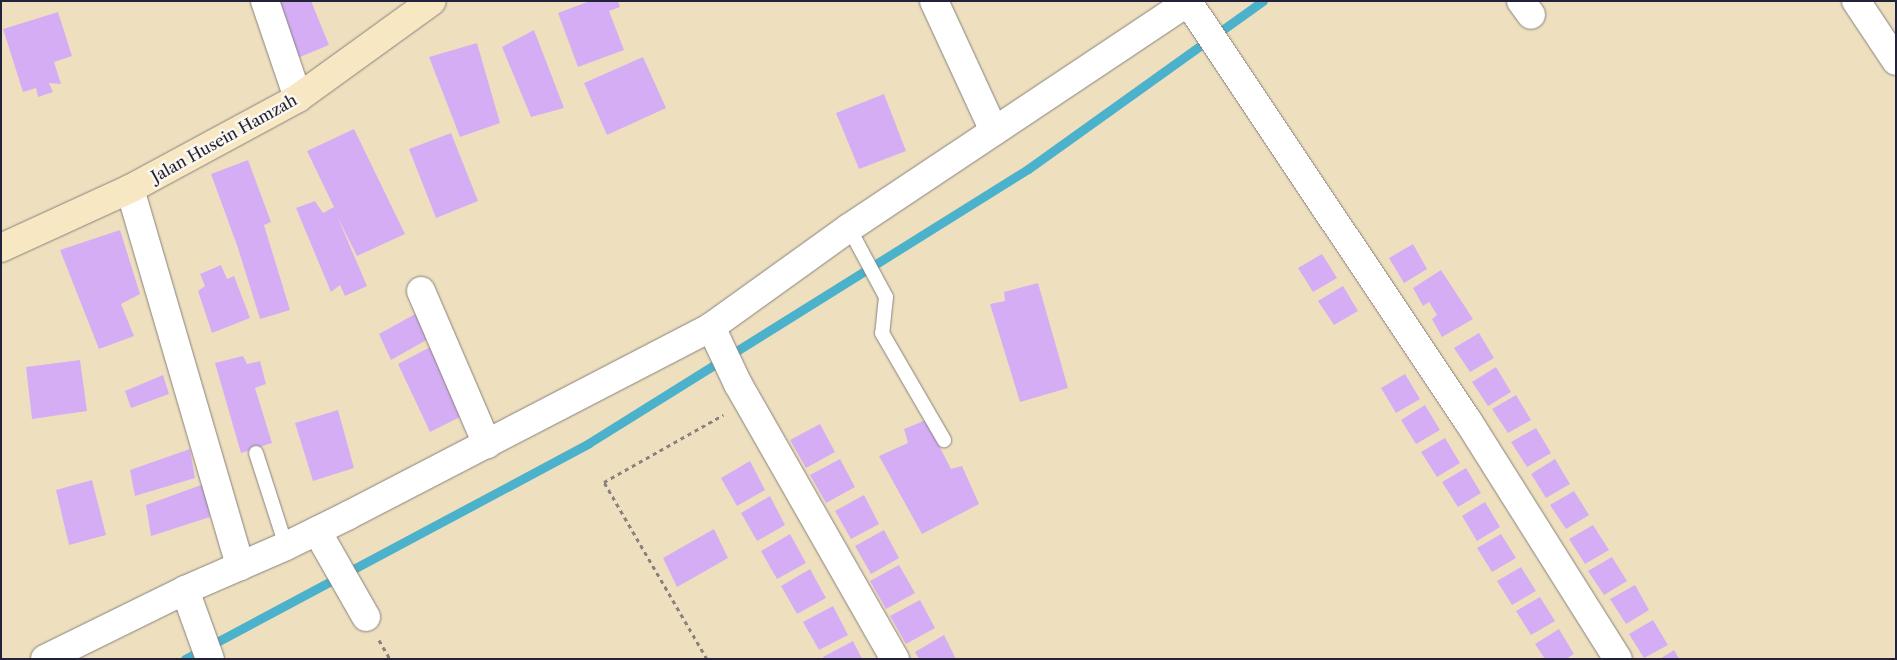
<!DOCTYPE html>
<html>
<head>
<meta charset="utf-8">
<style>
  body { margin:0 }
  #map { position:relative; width:1897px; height:660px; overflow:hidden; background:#eee0bf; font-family:"Libre Caslon Text",serif }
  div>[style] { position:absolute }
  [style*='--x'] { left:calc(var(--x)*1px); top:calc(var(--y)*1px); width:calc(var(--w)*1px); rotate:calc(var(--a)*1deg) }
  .stream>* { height:9px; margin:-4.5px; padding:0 4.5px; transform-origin:4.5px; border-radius:4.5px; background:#4cb1cb }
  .building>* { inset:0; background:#d5adf5 }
  .path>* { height:3px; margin-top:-1.5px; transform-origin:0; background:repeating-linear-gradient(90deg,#88817d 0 4px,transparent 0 8px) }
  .roads { filter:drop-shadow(0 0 1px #88817d) drop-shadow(0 0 1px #88817d) }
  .lane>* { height:14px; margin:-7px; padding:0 7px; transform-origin:7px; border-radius:7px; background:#fff }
  .street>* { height:28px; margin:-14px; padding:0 14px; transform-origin:14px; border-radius:14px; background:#fff }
  .secondary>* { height:28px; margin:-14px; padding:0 14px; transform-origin:14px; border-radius:14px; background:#f7e8c3 }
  span { translate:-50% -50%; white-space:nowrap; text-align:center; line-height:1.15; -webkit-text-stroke:5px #fbf7ec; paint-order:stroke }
  .street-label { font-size:16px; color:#22223b }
  .frame { position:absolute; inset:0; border:2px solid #22223b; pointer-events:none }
</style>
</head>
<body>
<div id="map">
  <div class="stream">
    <i style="--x:185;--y:659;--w:458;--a:-28.1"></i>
    <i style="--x:589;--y:443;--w:517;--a:-31.97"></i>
    <i style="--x:1028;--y:169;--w:289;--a:-35.6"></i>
  </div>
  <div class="building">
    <i style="clip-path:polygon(271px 1px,311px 1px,329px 45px,295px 59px)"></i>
    <i style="clip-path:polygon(590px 1px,618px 1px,620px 7px,609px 11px,624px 50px,578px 67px,558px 13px)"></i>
    <i style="clip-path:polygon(58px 12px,72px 56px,54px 62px,61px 84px,49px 83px,53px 92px,38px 97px,36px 88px,23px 92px,3px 29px)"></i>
    <i style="clip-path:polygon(534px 30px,564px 108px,531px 117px,502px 47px)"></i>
    <i style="clip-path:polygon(477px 43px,500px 123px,460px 137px,429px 57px)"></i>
    <i style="clip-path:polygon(643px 57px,666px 108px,607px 135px,584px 83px)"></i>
    <i style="clip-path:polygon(884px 94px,906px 151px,859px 169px,836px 113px)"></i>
    <i style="clip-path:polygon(354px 129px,405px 234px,357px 256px,337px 216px,367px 286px,345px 296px,340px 285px,331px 292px,296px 208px,315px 201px,323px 213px,334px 207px,307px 151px)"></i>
    <i style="clip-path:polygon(451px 133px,478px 201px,436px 218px,409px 149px)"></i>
    <i style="clip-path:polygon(248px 160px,271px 222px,264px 225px,290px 310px,260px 319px,238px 248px,211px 174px)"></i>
    <i style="clip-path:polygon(120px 230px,140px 294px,121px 304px,134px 336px,99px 349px,60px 250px)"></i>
    <i style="clip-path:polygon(1413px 244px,1427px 269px,1404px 283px,1389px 258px)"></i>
    <i style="clip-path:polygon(1322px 254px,1337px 278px,1313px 292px,1298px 268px)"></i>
    <i style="clip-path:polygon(221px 265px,227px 279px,234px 276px,250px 318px,212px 333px,198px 291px,205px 286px,200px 274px)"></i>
    <i style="clip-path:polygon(1441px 270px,1473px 319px,1442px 337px,1432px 319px,1437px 315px,1429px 302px,1423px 306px,1413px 288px)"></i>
    <i style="clip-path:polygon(1038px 283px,1068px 388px,1020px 402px,990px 304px,1005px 301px,1004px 292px)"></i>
    <i style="clip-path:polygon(1343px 286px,1358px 311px,1334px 325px,1318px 301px)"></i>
    <i style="clip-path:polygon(419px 312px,430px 338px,391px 360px,379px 334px)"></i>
    <i style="clip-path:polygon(1479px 333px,1494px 358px,1470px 372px,1454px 348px)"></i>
    <i style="clip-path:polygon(436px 344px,468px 413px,430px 432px,398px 364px)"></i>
    <i style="clip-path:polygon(243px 356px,247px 364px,260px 361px,266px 384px,255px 388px,272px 443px,241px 453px,215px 363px)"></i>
    <i style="clip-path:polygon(80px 360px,87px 411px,32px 419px,26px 367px)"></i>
    <i style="clip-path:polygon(1496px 367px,1511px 392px,1488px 406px,1472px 382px)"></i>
    <i style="clip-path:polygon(1405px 374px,1420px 399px,1396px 413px,1381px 388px)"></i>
    <i style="clip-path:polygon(163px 375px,169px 394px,131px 408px,125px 391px)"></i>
    <i style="clip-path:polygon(1516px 395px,1531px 420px,1508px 433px,1492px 409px)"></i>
    <i style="clip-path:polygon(1425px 405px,1440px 430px,1416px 444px,1401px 420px)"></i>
    <i style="clip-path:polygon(338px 410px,354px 468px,313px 481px,295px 423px)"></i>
    <i style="clip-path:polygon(926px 420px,951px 469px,962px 466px,979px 504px,922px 534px,879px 456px,908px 443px,904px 429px)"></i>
    <i style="clip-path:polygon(820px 424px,835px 452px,806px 468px,790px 440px)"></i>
    <i style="clip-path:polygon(1536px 428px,1551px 453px,1527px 467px,1511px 442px)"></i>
    <i style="clip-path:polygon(1445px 438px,1460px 463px,1437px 477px,1421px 452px)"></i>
    <i style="clip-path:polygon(190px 449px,195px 478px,135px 496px,130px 470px)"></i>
    <i style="clip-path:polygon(840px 459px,855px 487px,826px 503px,810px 475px)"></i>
    <i style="clip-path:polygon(1555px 459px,1570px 484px,1546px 498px,1531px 474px)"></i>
    <i style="clip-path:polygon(750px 461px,765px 490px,737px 506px,721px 478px)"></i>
    <i style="clip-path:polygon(1466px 468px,1481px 493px,1458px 507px,1442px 482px)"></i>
    <i style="clip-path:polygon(92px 480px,106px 535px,69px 545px,56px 490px)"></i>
    <i style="clip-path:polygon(204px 484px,210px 517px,151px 536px,146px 505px)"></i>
    <i style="clip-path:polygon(1574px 491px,1589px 515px,1566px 529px,1550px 505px)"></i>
    <i style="clip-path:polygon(864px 495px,879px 524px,851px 539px,835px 511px)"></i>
    <i style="clip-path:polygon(770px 496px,785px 525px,757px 541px,741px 513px)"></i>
    <i style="clip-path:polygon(1485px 502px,1500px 527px,1477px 541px,1462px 516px)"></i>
    <i style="clip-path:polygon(1593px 525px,1609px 550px,1585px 564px,1569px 539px)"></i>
    <i style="clip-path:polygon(714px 529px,728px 558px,677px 587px,663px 558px)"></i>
    <i style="clip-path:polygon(884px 530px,899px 558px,871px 574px,855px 546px)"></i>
    <i style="clip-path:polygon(790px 534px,806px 563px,777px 579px,761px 551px)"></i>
    <i style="clip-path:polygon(1501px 534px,1516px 558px,1492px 572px,1477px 548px)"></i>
    <i style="clip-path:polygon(1612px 557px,1627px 581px,1604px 595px,1588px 571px)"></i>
    <i style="clip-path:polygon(899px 565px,915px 593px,886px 609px,870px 581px)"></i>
    <i style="clip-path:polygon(1521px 567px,1536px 591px,1512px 605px,1497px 581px)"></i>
    <i style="clip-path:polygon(810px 569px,826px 598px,797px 614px,781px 586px)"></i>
    <i style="clip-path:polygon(1635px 585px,1649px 610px,1626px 624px,1610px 599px)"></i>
    <i style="clip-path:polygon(1540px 597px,1555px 621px,1531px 635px,1516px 611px)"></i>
    <i style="clip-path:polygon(920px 600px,935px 628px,906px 644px,890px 616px)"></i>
    <i style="clip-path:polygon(833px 606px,848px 635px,819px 650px,803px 622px)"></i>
    <i style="clip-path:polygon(1653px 620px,1668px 645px,1644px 658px,1629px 634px)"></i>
    <i style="clip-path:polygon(1559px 629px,1574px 654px,1566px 659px,1545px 659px,1535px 644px)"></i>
    <i style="clip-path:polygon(944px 635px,956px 659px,919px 659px,915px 652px)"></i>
    <i style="clip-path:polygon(853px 641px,862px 659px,824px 659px,823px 657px)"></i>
    <i style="clip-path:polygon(1674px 650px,1679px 659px,1660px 659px)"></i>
  </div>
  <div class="path">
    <i style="--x:379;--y:640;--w:22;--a:60"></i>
    <i style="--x:707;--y:659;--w:205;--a:-120.2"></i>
    <i style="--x:604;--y:482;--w:137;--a:-29.4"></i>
  </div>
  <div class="roads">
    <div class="lane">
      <i style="--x:849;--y:228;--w:78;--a:61.8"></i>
      <i style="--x:886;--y:297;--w:36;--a:96"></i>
      <i style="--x:882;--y:333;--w:124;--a:59.9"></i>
      <i style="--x:256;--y:453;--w:98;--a:72.1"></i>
    </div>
    <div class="street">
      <i style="--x:265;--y:1;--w:102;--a:71.2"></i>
      <i style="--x:934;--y:1;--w:143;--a:65.2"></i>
      <i style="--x:1521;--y:1;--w:17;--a:54"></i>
      <i style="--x:1856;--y:1;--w:72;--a:56.3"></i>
      <i style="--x:1188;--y:2;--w:504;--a:56.25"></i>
      <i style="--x:1468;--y:421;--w:281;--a:57.8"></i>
      <i style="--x:130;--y:189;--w:393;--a:73.7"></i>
      <i style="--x:421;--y:291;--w:167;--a:66.7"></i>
      <i style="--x:711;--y:327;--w:63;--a:64.7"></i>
      <i style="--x:738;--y:384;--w:317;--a:60.3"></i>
      <i style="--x:317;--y:531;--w:99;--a:60.3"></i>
      <i style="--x:185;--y:590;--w:73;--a:70.1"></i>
      <i style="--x:45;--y:659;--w:156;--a:-26.2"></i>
      <i style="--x:185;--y:590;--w:110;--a:-23.5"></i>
      <i style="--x:286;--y:546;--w:70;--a:-26.2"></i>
      <i style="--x:349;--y:515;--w:408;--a:-27.4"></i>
      <i style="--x:711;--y:327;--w:170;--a:-35.7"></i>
      <i style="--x:849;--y:228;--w:409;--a:-33.7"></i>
    </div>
    <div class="secondary">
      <i style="--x:1;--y:248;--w:142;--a:-24.6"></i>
      <i style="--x:130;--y:189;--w:191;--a:-28.4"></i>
      <i style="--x:298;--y:98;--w:165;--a:-35.9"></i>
    </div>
  </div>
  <div class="street-label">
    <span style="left:224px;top:138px;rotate:-29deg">Jalan Husein Hamzah</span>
  </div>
  <div class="frame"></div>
</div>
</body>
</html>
